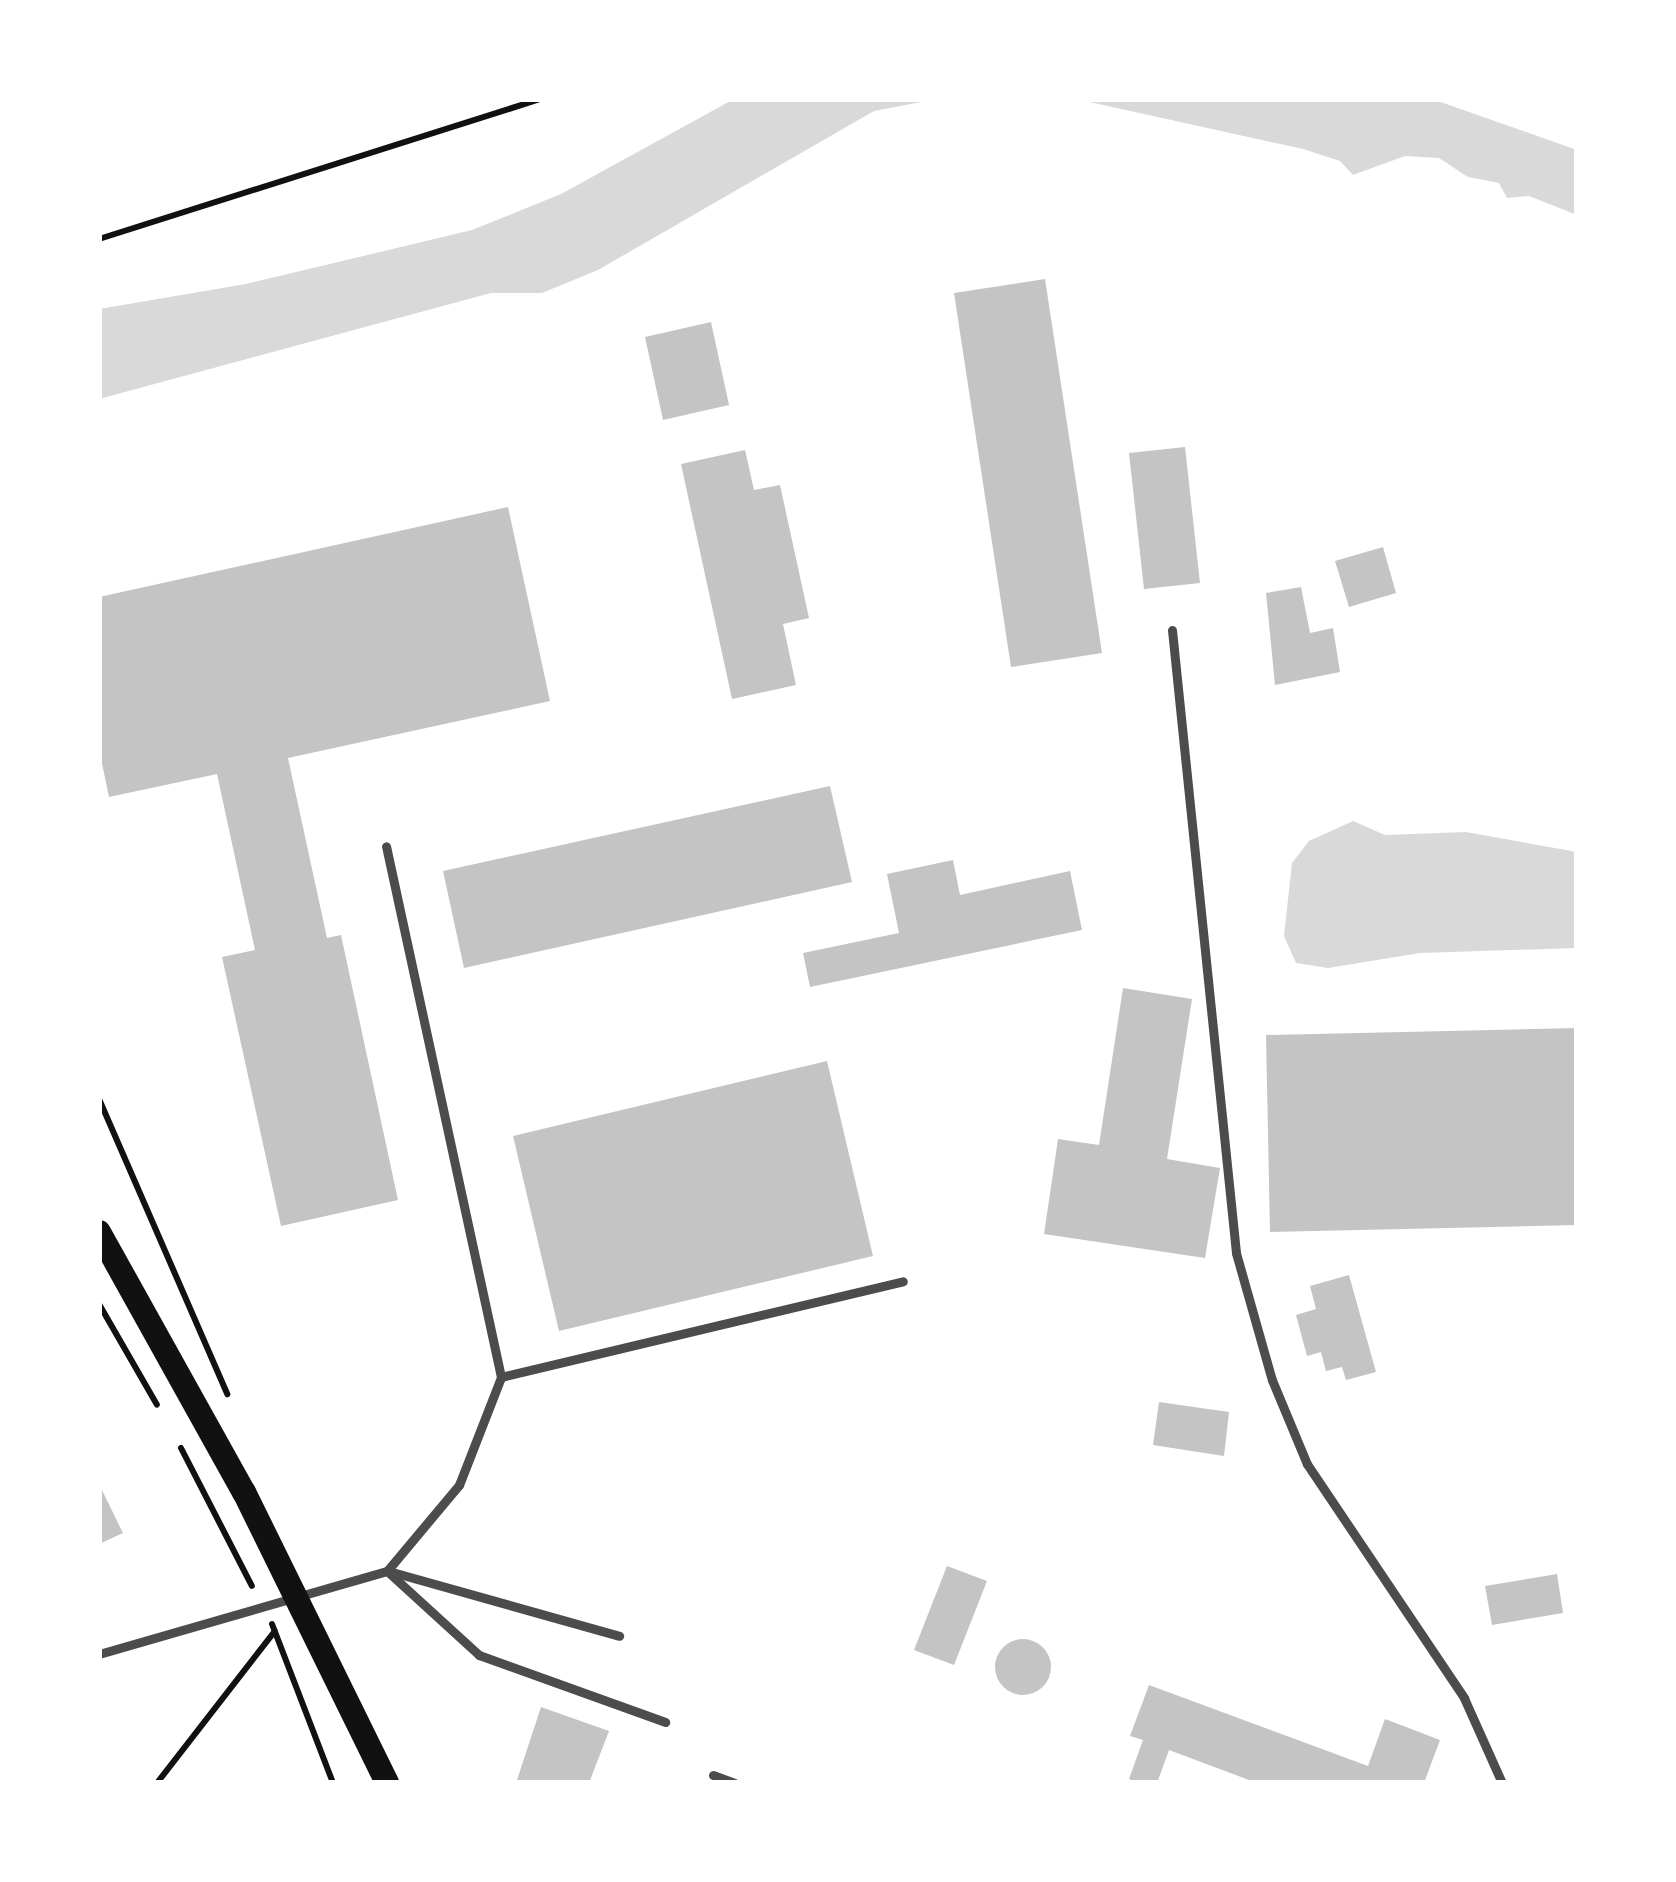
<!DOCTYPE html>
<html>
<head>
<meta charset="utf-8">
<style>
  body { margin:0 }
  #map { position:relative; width:1676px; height:1882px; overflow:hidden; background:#fff; font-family:"PT Sans Narrow",sans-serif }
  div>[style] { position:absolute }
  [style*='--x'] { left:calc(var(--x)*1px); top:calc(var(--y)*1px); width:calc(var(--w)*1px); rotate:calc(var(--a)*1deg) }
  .water>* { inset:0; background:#d9d9d9 }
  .building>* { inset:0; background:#c4c4c4 }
  .round { border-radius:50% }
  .path>* { height:6px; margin:-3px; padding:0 3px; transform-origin:3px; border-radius:3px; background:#111 }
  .service>* { height:9px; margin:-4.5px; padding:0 4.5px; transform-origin:4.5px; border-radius:4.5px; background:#4c4c4c }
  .secondary>* { height:24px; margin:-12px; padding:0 12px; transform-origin:12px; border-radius:12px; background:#111 }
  span { translate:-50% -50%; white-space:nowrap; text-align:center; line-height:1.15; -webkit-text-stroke:12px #fff; paint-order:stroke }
  .frame { position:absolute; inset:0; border:102px solid #fff; pointer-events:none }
</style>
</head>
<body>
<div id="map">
  <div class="water">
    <i style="clip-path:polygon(734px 99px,937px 99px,874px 111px,598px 270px,542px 293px,491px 293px,99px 399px,99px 309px,246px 284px,472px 230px,561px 194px)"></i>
    <i style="clip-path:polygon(1076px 99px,1432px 99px,1577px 150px,1577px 215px,1529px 196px,1507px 198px,1499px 183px,1468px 177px,1439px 158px,1405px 156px,1353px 175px,1340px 161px,1303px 149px)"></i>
    <i style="clip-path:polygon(1353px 821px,1385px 835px,1466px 832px,1577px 852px,1577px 948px,1420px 953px,1328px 968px,1296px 963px,1284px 936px,1292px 863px,1309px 841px)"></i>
  </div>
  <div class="building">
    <i style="clip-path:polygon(1045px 279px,1102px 653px,1011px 667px,954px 293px)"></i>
    <i style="clip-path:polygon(711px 322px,729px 405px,663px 420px,645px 337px)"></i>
    <i style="clip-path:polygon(1185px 447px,1200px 583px,1144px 589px,1129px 453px)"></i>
    <i style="clip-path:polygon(745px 450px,754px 490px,780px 485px,809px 618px,783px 624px,796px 685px,732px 699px,681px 464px)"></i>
    <i style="clip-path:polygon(508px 507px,550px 701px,288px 758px,327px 938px,341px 935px,398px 1200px,281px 1226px,222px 957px,255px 950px,217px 774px,109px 797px,99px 749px,99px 597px)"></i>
    <i style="clip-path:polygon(1383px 547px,1396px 593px,1349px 607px,1335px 561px)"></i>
    <i style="clip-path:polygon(1301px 587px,1310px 633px,1333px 628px,1340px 672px,1275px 685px,1266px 593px)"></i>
    <i style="clip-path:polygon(830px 786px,852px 882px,464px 968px,443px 871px)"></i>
    <i style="clip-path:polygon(953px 860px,960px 895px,1070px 871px,1082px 930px,810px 987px,803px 953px,899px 933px,887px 874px)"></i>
    <i style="clip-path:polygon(1123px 988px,1192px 999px,1167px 1159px,1220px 1168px,1205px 1258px,1044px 1234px,1058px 1139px,1099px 1145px)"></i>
    <i style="clip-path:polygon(1577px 1028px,1577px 1225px,1270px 1232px,1266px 1035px)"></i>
    <i style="clip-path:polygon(827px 1061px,873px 1256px,559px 1331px,513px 1136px)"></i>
    <i style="clip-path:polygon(1349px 1275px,1376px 1372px,1346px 1380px,1342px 1367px,1326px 1371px,1321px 1352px,1307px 1356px,1296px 1315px,1316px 1309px,1310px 1286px)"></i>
    <i style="clip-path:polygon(1159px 1402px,1229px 1412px,1224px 1456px,1153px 1445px)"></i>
    <i style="clip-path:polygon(99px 1484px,123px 1533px,99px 1544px)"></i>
    <i style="clip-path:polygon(947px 1566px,987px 1581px,954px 1665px,914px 1650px)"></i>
    <i style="clip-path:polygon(1557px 1574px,1563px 1613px,1492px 1625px,1485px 1586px)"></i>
    <i class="round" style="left:995px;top:1639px;width:56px;height:56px"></i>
    <i style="clip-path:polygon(1149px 1685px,1368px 1766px,1385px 1719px,1440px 1740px,1424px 1783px,1257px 1783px,1169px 1750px,1157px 1783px,1140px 1783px,1129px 1779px,1143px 1740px,1130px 1736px)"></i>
    <i style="clip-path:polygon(541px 1707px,609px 1731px,589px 1783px,516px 1783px)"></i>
  </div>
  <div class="path">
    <i style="--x:1576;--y:99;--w:1;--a:0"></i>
    <i style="--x:99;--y:239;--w:463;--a:-17.6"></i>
    <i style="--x:99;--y:1099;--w:322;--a:66.5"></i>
    <i style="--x:99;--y:1304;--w:116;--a:60.1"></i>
    <i style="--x:181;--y:1448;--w:155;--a:62.8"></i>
    <i style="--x:272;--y:1624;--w:170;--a:69"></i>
    <i style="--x:157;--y:1783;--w:192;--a:-52.2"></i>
  </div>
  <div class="service">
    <i style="--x:1172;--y:630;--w:626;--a:84.13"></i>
    <i style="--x:1236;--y:1253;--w:132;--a:74.2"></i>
    <i style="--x:1272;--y:1380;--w:91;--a:67.4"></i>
    <i style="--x:1307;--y:1464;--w:282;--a:56.1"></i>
    <i style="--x:1464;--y:1698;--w:93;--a:65.9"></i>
    <i style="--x:501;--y:1377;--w:413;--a:-13.4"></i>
    <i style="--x:387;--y:1571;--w:125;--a:42.4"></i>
    <i style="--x:479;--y:1655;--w:198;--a:19.8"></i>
    <i style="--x:392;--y:1572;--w:236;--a:15.7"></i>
    <i style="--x:99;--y:1654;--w:300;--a:-16.1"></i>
    <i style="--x:387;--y:1571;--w:112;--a:-50.1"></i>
    <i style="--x:459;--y:1485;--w:116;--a:-68.7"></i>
    <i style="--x:501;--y:1377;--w:543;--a:-102.22"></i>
    <i style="--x:713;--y:1775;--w:23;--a:20"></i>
  </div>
  <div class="secondary">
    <i style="--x:99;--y:1232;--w:298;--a:60.9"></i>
    <i style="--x:244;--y:1492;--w:324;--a:63.8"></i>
  </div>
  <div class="frame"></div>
</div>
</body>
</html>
